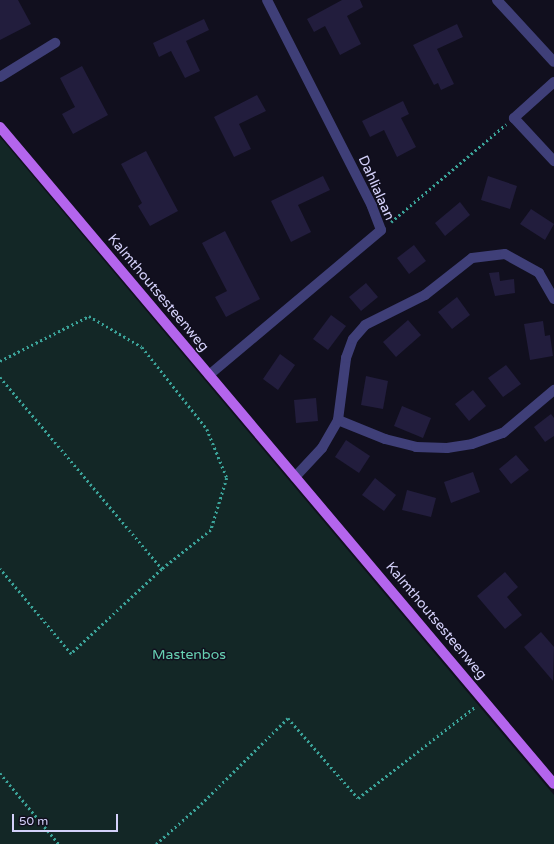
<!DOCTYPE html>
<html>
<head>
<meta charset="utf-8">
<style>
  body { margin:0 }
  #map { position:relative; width:554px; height:844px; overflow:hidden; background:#110f1e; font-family:"Varela Round",sans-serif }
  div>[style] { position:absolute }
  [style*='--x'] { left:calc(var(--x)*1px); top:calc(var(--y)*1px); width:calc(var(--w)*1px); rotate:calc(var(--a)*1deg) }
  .green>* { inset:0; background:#132726 }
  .building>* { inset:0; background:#221d3d }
  .path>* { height:2.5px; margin-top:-1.25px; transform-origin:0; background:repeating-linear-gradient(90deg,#3ba399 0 2px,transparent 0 5px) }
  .minor>* { height:10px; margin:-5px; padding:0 5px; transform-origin:5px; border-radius:5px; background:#3f3f78 }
  .major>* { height:10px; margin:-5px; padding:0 5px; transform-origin:5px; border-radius:5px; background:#b465ed }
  span { translate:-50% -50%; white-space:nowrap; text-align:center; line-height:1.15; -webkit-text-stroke:3px #110f1e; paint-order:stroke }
  .street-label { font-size:14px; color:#d4d1fa }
  .park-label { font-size:14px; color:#66d0b2 }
  .scale { position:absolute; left:12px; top:814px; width:106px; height:18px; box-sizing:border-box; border:2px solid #d4d1fa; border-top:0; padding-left:5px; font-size:12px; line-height:14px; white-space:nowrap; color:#d4d1fa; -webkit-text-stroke:3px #110f1e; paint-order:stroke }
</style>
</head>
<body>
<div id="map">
  <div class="green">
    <i style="clip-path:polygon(0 137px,554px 795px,554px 844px,0 844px)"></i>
  </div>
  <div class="building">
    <i style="clip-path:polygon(0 0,18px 0,31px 24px,0 40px)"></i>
    <i style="clip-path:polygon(342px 0,360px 0,363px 7px,347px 16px,361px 44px,340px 55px,325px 26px,314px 32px,307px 19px)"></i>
    <i style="clip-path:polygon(204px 19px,209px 30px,186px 41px,200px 71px,185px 78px,171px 51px,159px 57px,153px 43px)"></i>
    <i style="clip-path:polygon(457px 24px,463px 37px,437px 49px,454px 84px,441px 90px,438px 83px,434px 85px,413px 45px)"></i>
    <i style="clip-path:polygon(82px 66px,108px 115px,73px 134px,62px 114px,75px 107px,60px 78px)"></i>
    <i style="clip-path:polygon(257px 95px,266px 111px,239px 124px,251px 149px,234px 157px,214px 117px)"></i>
    <i style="clip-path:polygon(403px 101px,409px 114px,401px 118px,416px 147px,397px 157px,384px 130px,370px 137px,362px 121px)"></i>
    <i style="clip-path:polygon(146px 151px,178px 211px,150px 226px,138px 206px,142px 203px,121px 164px)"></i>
    <i style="clip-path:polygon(323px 176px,330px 190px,298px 205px,311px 232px,291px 242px,271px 201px)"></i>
    <i style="clip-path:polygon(488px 176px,517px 186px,510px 209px,481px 200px)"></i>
    <i style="clip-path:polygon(460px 202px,470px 215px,445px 236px,435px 223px)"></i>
    <i style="clip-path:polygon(531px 209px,554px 224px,545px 240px,520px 224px)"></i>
    <i style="clip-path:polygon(225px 231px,260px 299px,226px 317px,215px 297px,227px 291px,202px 243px)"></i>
    <i style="clip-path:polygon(414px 245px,426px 261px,409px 274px,397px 258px)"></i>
    <i style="clip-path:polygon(499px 272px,500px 281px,514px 279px,515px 293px,495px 296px,489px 273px)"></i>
    <i style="clip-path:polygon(366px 283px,378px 297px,361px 311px,349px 297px)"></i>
    <i style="clip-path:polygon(457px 297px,470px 315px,452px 329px,438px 312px)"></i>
    <i style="clip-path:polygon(331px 315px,346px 326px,328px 350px,313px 339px)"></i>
    <i style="clip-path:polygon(408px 320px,421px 335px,396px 357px,383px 342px)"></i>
    <i style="clip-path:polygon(543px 321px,545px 336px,550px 335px,553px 356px,530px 360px,524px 324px)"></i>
    <i style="clip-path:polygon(280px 354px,295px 365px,278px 390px,263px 379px)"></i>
    <i style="clip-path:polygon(506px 365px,521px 384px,503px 397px,488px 378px)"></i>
    <i style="clip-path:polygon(366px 376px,388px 381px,383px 409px,361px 405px)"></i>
    <i style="clip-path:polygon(473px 390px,486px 406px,469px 421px,455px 404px)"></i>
    <i style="clip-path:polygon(316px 398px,318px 421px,296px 423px,294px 400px)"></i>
    <i style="clip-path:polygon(402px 406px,431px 418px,423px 438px,394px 426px)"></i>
    <i style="clip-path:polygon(551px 414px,554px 418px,554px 436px,545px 442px,534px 427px)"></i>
    <i style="clip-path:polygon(346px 440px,370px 456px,359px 473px,335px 457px)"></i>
    <i style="clip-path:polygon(516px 455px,529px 470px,511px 484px,499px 469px)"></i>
    <i style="clip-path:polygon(473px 472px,480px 492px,451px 503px,444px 482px)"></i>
    <i style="clip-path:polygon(375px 478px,396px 495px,384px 511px,362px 495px)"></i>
    <i style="clip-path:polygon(407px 490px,436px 498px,431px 517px,402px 510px)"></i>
    <i style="clip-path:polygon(505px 572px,518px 587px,507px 597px,522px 615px,505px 629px,477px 596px)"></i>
    <i style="clip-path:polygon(541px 632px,554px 647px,553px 681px,524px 647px)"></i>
  </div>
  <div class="path">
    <i style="--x:391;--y:222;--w:151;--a:-40.4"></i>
    <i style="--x:0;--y:361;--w:100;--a:-26.8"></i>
    <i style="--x:89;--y:316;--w:61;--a:30.3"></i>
    <i style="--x:142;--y:347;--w:105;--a:51.6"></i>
    <i style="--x:207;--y:429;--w:53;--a:67.8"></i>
    <i style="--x:227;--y:478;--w:54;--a:107.1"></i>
    <i style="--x:211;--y:530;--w:63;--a:141.5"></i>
    <i style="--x:0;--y:377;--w:251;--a:49.8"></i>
    <i style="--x:162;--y:569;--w:125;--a:137"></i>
    <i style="--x:71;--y:654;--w:111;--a:-129.9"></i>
    <i style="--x:0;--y:773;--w:92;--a:50.3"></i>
    <i style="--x:156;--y:844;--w:60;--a:-41.6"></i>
    <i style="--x:201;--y:804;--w:122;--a:-44.7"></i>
    <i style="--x:288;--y:718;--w:106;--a:48.8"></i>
    <i style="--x:358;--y:798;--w:148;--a:-37.9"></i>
  </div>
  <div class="minor">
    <i style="--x:497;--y:0;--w:84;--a:47.4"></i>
    <i style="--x:0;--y:77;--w:65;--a:-31.7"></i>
    <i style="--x:554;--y:82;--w:54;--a:138"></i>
    <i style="--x:514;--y:118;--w:59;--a:47.1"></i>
    <i style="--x:209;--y:375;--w:225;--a:-40.1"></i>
    <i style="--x:381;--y:230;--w:26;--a:-111"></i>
    <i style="--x:372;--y:206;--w:231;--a:-117"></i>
    <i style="--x:338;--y:420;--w:51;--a:22"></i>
    <i style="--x:385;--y:439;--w:32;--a:14"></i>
    <i style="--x:416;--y:447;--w:31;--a:2"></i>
    <i style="--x:447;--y:448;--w:25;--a:-9"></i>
    <i style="--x:472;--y:444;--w:33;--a:-20"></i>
    <i style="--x:503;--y:433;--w:67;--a:-40.1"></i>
    <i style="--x:295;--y:477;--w:40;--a:-47"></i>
    <i style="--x:322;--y:448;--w:32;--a:-60"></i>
    <i style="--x:338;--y:420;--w:63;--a:-82.6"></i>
    <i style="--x:346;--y:358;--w:20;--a:-70"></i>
    <i style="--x:353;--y:339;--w:18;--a:-49"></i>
    <i style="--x:365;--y:325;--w:67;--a:-26.6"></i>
    <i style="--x:425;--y:295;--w:60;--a:-38.2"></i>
    <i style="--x:472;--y:258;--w:33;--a:-7"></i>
    <i style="--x:505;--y:254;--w:39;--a:29"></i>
    <i style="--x:539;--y:273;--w:30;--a:60"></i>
  </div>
  <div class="major">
    <i style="--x:0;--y:127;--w:859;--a:49.86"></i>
  </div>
  <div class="street-label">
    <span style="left:376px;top:188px;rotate:66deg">Dahlialaan</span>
    <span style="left:158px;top:293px;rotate:50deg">Kalmthoutsesteenweg</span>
    <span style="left:436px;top:621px;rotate:50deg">Kalmthoutsesteenweg</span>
  </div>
  <div class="park-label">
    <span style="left:189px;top:655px">Mastenbos</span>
  </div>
  <div class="scale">50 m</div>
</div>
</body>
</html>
